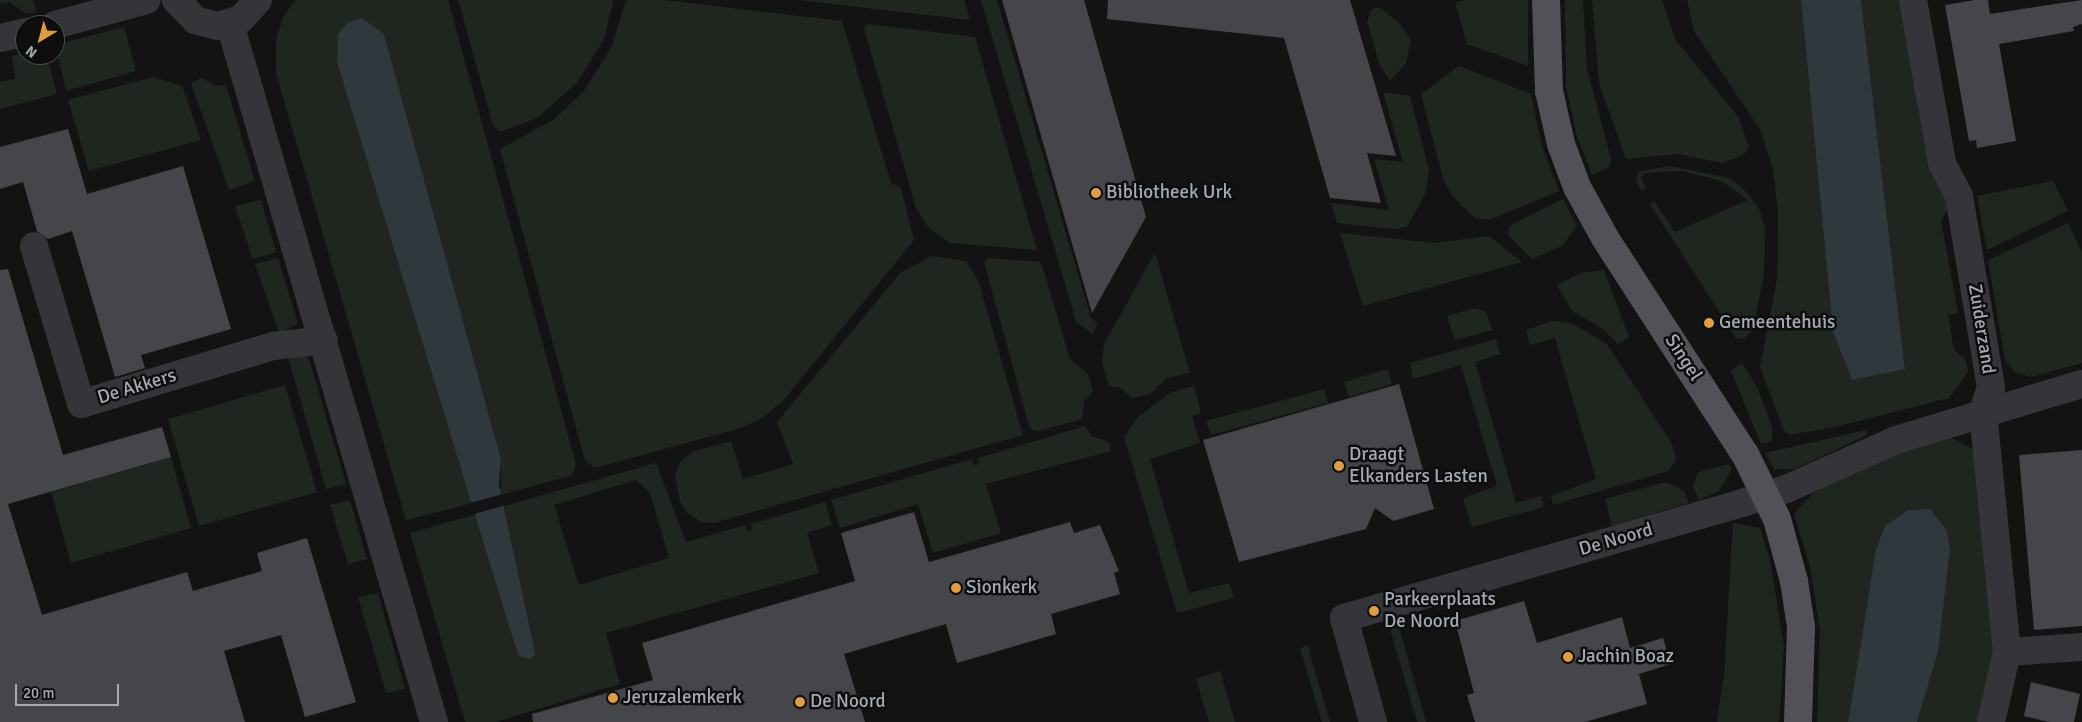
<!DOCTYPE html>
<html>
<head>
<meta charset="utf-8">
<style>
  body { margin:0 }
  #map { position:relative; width:2082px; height:722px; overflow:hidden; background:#131314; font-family:Signika,sans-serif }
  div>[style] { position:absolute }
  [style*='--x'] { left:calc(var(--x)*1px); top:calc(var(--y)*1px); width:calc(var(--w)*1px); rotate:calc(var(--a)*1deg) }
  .green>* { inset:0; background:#1f2620 }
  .water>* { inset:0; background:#2f383d }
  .pier>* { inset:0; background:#131314 }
  .building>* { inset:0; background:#444649 }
  .minor>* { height:28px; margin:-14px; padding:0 14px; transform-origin:14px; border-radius:14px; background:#343539 }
  .major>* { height:28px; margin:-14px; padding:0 14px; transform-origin:14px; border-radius:14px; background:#505257 }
  .dots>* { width:14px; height:14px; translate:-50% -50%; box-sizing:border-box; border:2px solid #0e0e0f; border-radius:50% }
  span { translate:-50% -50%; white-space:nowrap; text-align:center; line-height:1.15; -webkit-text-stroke:5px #0e0e0f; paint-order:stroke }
  .poi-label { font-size:19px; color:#a5abb3 }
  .left { translate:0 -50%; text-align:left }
  .street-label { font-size:19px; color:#a5abb3 }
  .north { position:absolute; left:15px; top:15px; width:50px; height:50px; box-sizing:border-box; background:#0e0e0f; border:1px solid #4a4d51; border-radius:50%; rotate:217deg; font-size:14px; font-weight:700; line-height:20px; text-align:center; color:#a5abb3 }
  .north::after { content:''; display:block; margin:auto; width:18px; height:22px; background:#e09d3f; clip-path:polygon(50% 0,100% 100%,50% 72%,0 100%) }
  .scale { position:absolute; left:15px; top:684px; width:104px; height:22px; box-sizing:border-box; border:2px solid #a5abb3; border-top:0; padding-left:6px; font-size:15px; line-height:18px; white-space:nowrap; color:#a5abb3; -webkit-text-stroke:4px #0e0e0f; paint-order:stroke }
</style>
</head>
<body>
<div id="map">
  <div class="green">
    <i style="clip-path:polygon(0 0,33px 0,36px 12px,27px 14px,10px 2px,0 4px)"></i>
    <i style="clip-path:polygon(295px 0,448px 0,576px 464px,573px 475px,501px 495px,501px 459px,384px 34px,451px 434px,473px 503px,406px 520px,276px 73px,276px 39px,284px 16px)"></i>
    <i style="clip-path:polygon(458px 0,612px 0,613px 3px,604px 39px,577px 83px,537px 118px,500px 132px,493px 125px)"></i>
    <i style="clip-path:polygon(626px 0,664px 0,842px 21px,891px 183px,901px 188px,914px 240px,782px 402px,762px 418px,741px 428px,595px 468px,585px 461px,500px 149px,553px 120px,584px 91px,612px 46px)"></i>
    <i style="clip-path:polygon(799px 0,964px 0,970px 20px)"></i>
    <i style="clip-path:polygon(981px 0,997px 0,1091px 318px,1098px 324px,1092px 334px,1076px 321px)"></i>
    <i style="clip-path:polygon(1466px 0,1528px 0,1528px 66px,1467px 44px,1455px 2px)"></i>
    <i style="clip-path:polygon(1565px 0,1583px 0,1587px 69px,1611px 159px,1609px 167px,1592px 175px,1576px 133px,1566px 86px)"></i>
    <i style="clip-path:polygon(1592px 0,1662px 0,1675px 39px,1739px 118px,1749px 147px,1743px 155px,1722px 163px,1678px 154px,1626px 159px,1599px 83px)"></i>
    <i style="clip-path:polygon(1687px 0,1801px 0,1833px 332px,1852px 380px,1905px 368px,1861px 0,1905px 0,1951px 204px,1941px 220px,1958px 313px,1948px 315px,1954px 350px,1966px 360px,1968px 372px,1949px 398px,1835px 427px,1790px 435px,1784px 431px,1760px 367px,1777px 279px,1778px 212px,1773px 169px,1760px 129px,1694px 31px)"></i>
    <i style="clip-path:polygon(1379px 7px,1400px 24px,1411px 40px,1406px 63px,1390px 81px,1379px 63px,1367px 21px,1372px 9px)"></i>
    <i style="clip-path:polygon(868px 24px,975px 37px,1037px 250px,950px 243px,927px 226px,916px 208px,868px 42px,864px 26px)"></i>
    <i style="clip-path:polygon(124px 27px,136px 71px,66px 91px,55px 45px)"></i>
    <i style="clip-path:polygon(25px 52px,47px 55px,57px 94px,0 109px,0 82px,15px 79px,12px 56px)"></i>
    <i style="clip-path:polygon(1459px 66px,1531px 94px,1542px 146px,1559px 191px,1489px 220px,1475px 218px,1454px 198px,1444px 182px,1421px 94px)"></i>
    <i style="clip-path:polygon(153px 77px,182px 86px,201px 140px,89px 171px,68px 100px)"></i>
    <i style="clip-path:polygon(202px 78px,217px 86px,226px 85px,255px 181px,229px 190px,191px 83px)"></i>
    <i style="clip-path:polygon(1383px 92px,1410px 96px,1429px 170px,1426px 192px,1407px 227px,1393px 229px,1337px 223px,1331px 203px,1389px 210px,1374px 159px,1403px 162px)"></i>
    <i style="clip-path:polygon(1670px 166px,1729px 178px,1747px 192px,1760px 211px,1765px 228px,1764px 275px,1753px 329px,1744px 339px,1736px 338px,1650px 204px,1654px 201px,1675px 232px,1748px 200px,1721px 181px,1682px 171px,1645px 173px,1641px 178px,1646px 188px,1642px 191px,1636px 182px,1639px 171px)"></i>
    <i style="clip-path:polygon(2053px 181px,2068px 211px,1987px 250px,1977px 196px)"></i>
    <i style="clip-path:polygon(1563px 199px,1577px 226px,1562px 246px,1532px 259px,1508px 235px,1509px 226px)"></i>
    <i style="clip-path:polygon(261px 200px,276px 252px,253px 259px,235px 206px)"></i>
    <i style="clip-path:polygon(2068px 223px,2082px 252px,2082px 363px,2031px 377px,2015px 372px,2005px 360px,1988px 260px)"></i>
    <i style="clip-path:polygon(1340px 233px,1435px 243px,1489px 236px,1522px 262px,1363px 306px)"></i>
    <i style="clip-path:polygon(1155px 253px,1190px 373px,1167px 378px,1150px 394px,1132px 398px,1120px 388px,1109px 386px,1102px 362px,1104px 344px)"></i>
    <i style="clip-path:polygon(932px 256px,966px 261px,978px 280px,1023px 435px,714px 523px,701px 522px,687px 513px,680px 502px,675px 475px,680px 462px,692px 452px,731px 441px,743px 479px,793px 464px,777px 422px,901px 272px)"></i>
    <i style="clip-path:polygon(278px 258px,298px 324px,279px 333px,255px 264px)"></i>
    <i style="clip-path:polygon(988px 258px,1041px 262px,1070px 359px,1088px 374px,1093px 391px,1084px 402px,1082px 419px,1039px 431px,1030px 429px,984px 262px)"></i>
    <i style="clip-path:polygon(1604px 270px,1629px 337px,1618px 344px,1603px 329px,1572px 311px,1557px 285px,1581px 273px)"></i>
    <i style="clip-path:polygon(1475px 308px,1486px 312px,1492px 330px,1455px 340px,1447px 316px)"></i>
    <i style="clip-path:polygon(1552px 321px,1571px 323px,1607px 344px,1672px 444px,1676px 460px,1668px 471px,1553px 505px,1551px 496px,1596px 479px,1555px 338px,1530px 345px,1526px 330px)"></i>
    <i style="clip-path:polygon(1496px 339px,1500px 354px,1475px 362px,1516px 503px,1541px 496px,1544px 507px,1472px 527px,1463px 498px,1497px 486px,1461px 365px,1413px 379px,1410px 363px)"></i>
    <i style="clip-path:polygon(308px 356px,346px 484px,326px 489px,288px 357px)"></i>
    <i style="clip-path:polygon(1742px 363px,1758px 389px,1772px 427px,1772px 441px,1761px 444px,1731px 371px)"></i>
    <i style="clip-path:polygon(1388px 369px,1392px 384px,1349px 397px,1344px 382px)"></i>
    <i style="clip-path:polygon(285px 385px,317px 492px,199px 526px,168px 419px)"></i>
    <i style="clip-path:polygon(1194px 386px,1201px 413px,1192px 416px,1200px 443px,1150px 459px,1189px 593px,1229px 583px,1234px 598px,1177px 613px,1124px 437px,1137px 418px,1171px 392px)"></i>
    <i style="clip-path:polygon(1324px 389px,1328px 403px,1211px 435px,1206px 421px)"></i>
    <i style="clip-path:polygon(1085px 426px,1092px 436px,1109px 442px,1111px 451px,978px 486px,986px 484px,1001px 533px,933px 553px,918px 504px,840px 528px,831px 500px,972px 459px,974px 465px,979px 464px,978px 458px)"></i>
    <i style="clip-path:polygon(1866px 430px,1867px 435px,1795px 469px,1774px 469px,1765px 453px)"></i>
    <i style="clip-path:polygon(1952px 438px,1975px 450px,1996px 635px,1982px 722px,1917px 722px,1938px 652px,1950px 551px,1885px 526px,1876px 549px,1848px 722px,1817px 722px,1820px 630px,1810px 567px,1794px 514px,1813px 493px,1846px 476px,1897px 454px)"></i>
    <i style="clip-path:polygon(171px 457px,191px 528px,71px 563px,51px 492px)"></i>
    <i style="clip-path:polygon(evenodd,656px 463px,686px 542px,745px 525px,747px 531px,752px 529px,751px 524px,825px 502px,832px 525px,807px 533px,819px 573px,606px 633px,620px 684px,496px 722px,465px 722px,410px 533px,477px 514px,519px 656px,534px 647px,504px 506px,656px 463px,636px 480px,650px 493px,669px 558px,579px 585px,554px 505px,636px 480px)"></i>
    <i style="clip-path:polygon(1729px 464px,1732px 469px,1719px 491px,1699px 500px,1693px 487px,1698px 472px)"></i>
    <i style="clip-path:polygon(1665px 482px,1684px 490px,1689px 503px,1612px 526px,1605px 499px)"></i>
    <i style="clip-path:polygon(350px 500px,367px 559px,348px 564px,330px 505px)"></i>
    <i style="clip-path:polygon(1733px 523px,1760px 528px,1770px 560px,1784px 647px,1779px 722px,1717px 722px,1724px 674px)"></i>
    <i style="clip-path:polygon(378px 593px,405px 689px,386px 693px,358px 597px)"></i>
    <i style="clip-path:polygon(1397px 620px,1426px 722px,1417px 722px,1388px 622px)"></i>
    <i style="clip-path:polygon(1308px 645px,1311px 658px,1330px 722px,1322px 722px,1300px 648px)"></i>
    <i style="clip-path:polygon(1220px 671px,1235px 722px,1209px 722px,1196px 679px)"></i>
  </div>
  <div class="water">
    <i style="clip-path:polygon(1801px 0,1861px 0,1905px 369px,1852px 380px,1833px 332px)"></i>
    <i style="clip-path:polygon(362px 18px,384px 34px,501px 459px,499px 484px,534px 647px,535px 656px,529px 659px,519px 656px,509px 626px,337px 62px,338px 34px,348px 23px)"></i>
    <i style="clip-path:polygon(1930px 509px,1947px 531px,1950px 551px,1938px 652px,1917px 722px,1848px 722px,1876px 549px,1885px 526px,1908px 510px)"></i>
  </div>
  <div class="pier">
    <i style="clip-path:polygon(503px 494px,506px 505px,474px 514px,470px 503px)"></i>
  </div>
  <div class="building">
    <i style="clip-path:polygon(1002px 0,1084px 0,1146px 217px,1092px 313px)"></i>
    <i style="clip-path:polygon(1108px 0,1350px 0,1396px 156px,1367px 153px,1381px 203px,1330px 198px,1284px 38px,1107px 19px)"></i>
    <i style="clip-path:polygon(1975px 0,1988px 0,1990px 14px,2082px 0,2082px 24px,2073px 27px,2074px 31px,1999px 44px,2016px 141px,1977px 148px,1976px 140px,1969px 141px,1945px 5px)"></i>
    <i style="clip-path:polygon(68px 129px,87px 194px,183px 166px,231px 329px,141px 355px,145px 368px,115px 377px,72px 231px,48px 239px,37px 231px,23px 182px,0 189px,0 147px)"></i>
    <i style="clip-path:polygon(8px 269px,63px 455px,162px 427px,171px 457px,8px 504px,42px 615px,187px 572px,193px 591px,262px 571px,257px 553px,307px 538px,356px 702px,305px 717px,281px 635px,224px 651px,245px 722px,0 722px,0 270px)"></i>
    <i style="clip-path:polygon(1399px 384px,1434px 509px,1393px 521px,1375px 508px,1366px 529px,1239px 562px,1203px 440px)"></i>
    <i style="clip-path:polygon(2082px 450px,2082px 626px,2034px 630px,2019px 455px)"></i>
    <i style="clip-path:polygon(914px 512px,929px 562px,1070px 522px,1074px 533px,1100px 525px,1119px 571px,1114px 573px,1120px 594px,1051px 614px,1056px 634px,957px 663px,946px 624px,844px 654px,865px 722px,533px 722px,532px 714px,653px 680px,642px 643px,855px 581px,841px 533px)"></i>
    <i style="clip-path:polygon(1524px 601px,1537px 643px,1622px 617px,1630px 648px,1663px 638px,1671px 664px,1639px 674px,1647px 704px,1585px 722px,1475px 722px,1467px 695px,1474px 693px,1455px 621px)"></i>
    <i style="clip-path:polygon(2031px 682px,2080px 694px,2074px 722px,2049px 722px,2024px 716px)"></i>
  </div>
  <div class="minor">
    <i style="--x:176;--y:0;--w:28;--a:46"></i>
    <i style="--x:195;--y:20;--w:24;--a:15"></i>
    <i style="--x:218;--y:26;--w:24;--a:-17"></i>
    <i style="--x:241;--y:19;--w:25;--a:-48"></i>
    <i style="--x:1913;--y:0;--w:166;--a:79.9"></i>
    <i style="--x:1942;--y:163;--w:37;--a:63"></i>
    <i style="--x:1959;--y:196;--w:194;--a:80.5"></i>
    <i style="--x:1991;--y:387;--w:26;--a:108"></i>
    <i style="--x:1983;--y:412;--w:241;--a:84.3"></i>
    <i style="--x:2007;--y:652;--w:72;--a:102.9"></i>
    <i style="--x:230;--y:24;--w:727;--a:73.71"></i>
    <i style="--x:55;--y:25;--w:95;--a:-15.2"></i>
    <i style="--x:0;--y:38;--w:26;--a:-13"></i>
    <i style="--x:34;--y:246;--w:165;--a:73.4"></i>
    <i style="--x:81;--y:404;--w:201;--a:-16.8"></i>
    <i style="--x:273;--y:346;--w:51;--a:-6.7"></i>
    <i style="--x:2007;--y:652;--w:75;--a:-3.8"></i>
    <i style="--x:1373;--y:722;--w:108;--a:-105.6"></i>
    <i style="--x:1344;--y:618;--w:417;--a:-16.1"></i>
    <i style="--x:1745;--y:502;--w:43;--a:-17.6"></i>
    <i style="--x:1786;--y:489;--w:120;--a:-24"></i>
    <i style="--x:1896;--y:440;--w:194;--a:-16.8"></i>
  </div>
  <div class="major">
    <i style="--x:1546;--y:0;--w:91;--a:88.1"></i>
    <i style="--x:1549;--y:91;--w:54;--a:77.2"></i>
    <i style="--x:1561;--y:144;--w:46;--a:69.6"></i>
    <i style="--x:1577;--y:187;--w:58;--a:61.2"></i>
    <i style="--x:1605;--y:238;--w:257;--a:57.1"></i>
    <i style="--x:1745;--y:454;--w:72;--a:63.8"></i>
    <i style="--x:1777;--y:519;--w:64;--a:74.7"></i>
    <i style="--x:1794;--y:581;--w:47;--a:81.3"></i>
    <i style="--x:1801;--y:627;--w:95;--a:91.8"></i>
  </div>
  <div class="dots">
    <i style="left:1096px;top:193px;background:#e09d3f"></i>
    <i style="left:1709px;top:323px;background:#e09d3f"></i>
    <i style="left:1339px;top:466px;background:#e09d3f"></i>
    <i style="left:956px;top:588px;background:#e09d3f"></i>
    <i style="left:1374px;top:611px;background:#e09d3f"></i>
    <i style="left:1568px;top:657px;background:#e09d3f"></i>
    <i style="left:613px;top:698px;background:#e09d3f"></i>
    <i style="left:800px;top:702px;background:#e09d3f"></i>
  </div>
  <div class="poi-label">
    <span class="left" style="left:1106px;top:193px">Bibliotheek Urk</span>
    <span class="left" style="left:1719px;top:323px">Gemeentehuis</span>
    <span class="left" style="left:1349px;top:466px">Draagt<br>Elkanders Lasten</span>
    <span class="left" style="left:966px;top:588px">Sionkerk</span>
    <span class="left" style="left:1384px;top:611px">Parkeerplaats<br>De Noord</span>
    <span class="left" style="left:1578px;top:657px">Jachin Boaz</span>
    <span class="left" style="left:623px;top:698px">Jeruzalemkerk</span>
    <span class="left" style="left:810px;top:702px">De Noord</span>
  </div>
  <div class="street-label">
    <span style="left:1981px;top:329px;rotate:81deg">Zuiderzand</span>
    <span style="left:1683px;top:358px;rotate:57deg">Singel</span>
    <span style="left:137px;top:387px;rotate:-17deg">De Akkers</span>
    <span style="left:1616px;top:540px;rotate:-16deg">De Noord</span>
  </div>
  <div class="north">N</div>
  <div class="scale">20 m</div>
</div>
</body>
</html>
